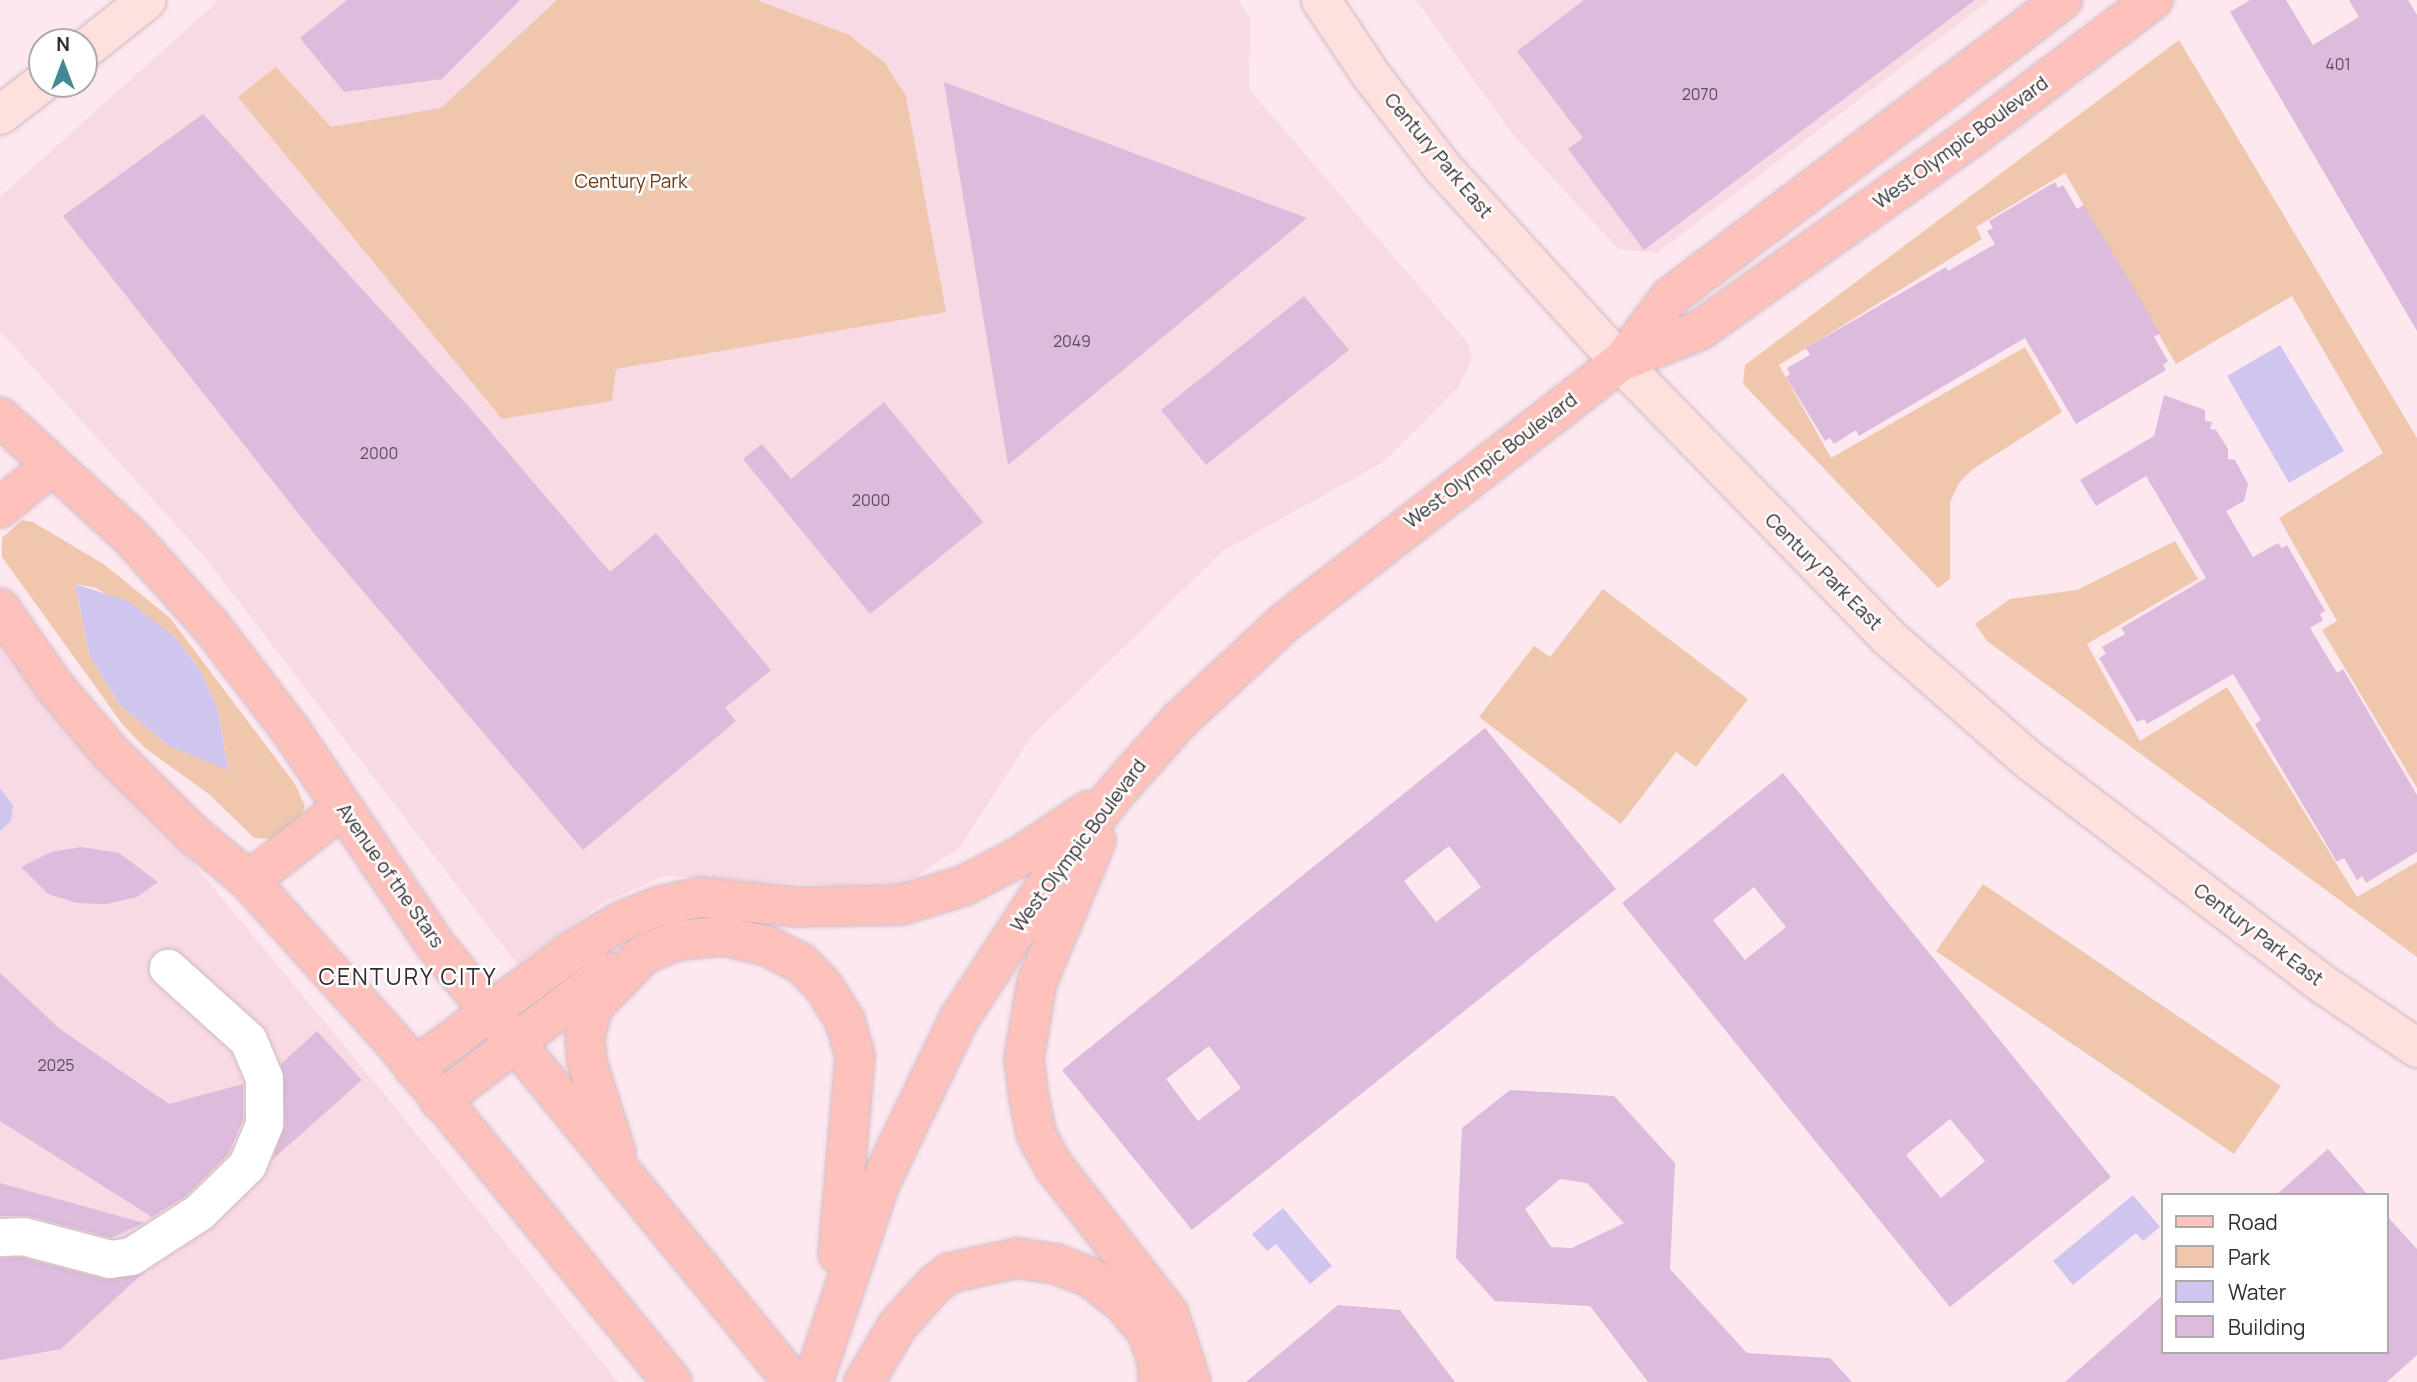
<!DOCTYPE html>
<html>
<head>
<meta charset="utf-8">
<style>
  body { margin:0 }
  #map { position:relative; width:2417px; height:1382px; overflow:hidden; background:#fee8f0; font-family:Manrope,sans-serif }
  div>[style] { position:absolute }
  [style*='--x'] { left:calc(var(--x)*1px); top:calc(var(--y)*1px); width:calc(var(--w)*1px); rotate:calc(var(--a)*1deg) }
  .built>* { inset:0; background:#f8dae4 }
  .green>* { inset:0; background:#efc7ad }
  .water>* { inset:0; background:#cfc5ef }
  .building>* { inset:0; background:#dcbbdc }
  .roads { filter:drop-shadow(0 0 2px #d0bbc2) drop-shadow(0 0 2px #d0bbc2) }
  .minor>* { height:37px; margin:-18.5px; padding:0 18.5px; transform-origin:18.5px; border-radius:18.5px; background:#fff }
  .secondary>* { height:38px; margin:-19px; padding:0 19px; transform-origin:19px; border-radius:19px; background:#fee0de }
  .primary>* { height:38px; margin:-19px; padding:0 19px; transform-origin:19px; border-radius:19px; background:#fec1bc }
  span { translate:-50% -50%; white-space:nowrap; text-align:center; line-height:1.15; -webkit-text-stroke:5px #fff; paint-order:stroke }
  .number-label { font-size:16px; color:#5d4f59 }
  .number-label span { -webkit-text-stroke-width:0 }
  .street-label { font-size:19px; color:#332b2d }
  .park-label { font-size:19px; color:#6e3b15 }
  .quarter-label { font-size:23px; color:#332b2d; letter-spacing:2px }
  .legend { position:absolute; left:2161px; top:1193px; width:228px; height:161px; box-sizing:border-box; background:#fff; border:2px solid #adaaab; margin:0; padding:9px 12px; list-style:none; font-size:21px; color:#332b2d }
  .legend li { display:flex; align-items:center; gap:14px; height:35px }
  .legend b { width:35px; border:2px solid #adaaab }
  .north { position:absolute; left:28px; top:28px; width:70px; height:70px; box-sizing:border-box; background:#fff; border:2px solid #adaaab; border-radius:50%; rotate:0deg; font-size:19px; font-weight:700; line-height:28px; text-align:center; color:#332b2d }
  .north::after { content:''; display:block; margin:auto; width:24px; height:32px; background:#438993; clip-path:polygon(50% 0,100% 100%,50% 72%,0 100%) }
</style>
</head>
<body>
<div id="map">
  <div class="built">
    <i style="clip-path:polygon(219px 0,1238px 0,1250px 18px,1249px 89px,1467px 342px,1472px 359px,1457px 389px,1382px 463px,1223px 551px,1031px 737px,959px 848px,905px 884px,851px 886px,663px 876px,603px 903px,517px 964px,203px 555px,0 331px,0 197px)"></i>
    <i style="clip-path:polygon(1416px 0,1990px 0,1657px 253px,1618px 249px,1514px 136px)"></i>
    <i style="clip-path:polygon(0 631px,368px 1074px,618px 1382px,0 1382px)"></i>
  </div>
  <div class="green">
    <i style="clip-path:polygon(557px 0,757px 0,849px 35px,885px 63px,906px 96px,946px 312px,616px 369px,612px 401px,502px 419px,238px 97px,276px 67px,331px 127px,441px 108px)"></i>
    <i style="clip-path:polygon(2179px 40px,2417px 438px,2417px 788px,2322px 630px,2337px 621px,2279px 518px,2383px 453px,2292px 296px,2176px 364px,2065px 173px,1976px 227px,1982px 239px,1779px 365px,1831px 458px,2025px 347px,2062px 412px,1973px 469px,1959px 483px,1950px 502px,1950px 579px,1938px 588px,1743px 384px,1745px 365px)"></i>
    <i style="clip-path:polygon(evenodd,22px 520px,33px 522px,105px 565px,170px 618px,295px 784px,305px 806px,301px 816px,273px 839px,254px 838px,210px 795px,145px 748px,123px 725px,2px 557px,2px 538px,22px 520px,75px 584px,96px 588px,174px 636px,200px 670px,218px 710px,228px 769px,169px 746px,120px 705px,90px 656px,75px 584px)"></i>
    <i style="clip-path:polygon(2175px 541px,2198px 579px,2087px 644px,2140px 741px,2227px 687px,2357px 897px,2417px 862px,2417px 957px,1987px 641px,1975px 624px,2010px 599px,2077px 590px)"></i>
    <i style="clip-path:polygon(1603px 589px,1748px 699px,1696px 767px,1676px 752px,1621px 824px,1479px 717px,1534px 646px,1550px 657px)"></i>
    <i style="clip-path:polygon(1983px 884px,2281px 1086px,2234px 1154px,1936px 951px)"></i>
  </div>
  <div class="water">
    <i style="clip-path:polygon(2280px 345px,2344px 451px,2289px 483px,2227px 376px)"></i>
    <i style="clip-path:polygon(75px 584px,128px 601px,174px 636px,200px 670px,218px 710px,228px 770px,169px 746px,120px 705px,90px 656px)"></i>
    <i style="clip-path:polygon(0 788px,13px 806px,11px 821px,0 831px)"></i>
    <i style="clip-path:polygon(2133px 1195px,2160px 1227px,2143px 1241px,2136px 1233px,2073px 1285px,2053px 1261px)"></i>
    <i style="clip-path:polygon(1283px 1208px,1332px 1266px,1310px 1284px,1276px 1244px,1267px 1251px,1252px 1234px)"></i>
  </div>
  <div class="building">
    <i style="clip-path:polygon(347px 0,520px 0,442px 79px,344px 92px,300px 38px)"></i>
    <i style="clip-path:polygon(1584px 0,1975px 0,1644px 250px,1568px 149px,1583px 138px,1517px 51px)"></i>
    <i style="clip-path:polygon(2250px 0,2286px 0,2313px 45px,2359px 17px,2349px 0,2408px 0,2417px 15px,2417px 331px,2230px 12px)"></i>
    <i style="clip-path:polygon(944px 82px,1307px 218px,1008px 465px)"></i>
    <i style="clip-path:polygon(203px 114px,471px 409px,610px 572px,656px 533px,771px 670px,725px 708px,736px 721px,583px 850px,317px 537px,63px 216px)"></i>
    <i style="clip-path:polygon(2055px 182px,2058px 188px,2063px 185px,2077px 209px,2084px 205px,2142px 302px,2160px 333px,2154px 337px,2168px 361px,2163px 365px,2166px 370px,2076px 424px,2025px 338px,1859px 436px,1856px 430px,1834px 444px,1830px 438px,1825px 441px,1786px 377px,1790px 374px,1787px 368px,1810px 355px,1806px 348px,1946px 267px,1948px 271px,1995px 244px,1987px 231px,1993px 228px,1989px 221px)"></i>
    <i style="clip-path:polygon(1304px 296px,1349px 350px,1206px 465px,1161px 410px)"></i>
    <i style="clip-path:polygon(2164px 395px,2205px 410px,2205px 421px,2212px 422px,2210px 429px,2216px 430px,2228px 449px,2228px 459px,2235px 460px,2248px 484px,2244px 501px,2226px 511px,2253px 557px,2278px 543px,2282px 548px,2287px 545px,2325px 611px,2320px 614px,2323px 620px,2310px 628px,2337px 673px,2343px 669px,2417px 795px,2417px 852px,2366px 883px,2362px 876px,2357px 880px,2344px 858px,2337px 862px,2255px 724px,2261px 720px,2233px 674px,2147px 724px,2144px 719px,2137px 722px,2099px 658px,2106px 654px,2102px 647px,2125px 634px,2121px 628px,2206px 578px,2146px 476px,2096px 506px,2080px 480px,2154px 436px)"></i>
    <i style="clip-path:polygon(884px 402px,983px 522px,870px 614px,743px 459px,762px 444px,791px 479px)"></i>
    <i style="clip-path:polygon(evenodd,1485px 728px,1616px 889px,1192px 1230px,1062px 1070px,1485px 728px,1449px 846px,1481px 887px,1436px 922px,1404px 881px,1449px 846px,1485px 728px,1209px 1046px,1241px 1088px,1198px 1121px,1166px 1079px,1209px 1046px)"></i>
    <i style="clip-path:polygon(evenodd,1783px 773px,2111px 1177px,1950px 1307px,1622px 903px,1783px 773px,1754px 887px,1786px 927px,1745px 960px,1713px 920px,1754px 887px,1783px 773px,1950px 1119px,1985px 1161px,1941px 1198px,1906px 1155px,1950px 1119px)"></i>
    <i style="clip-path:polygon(81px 847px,119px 853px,158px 882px,137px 897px,106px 904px,77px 903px,48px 894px,21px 867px,51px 852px)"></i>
    <i style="clip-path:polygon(0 973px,60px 1029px,169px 1104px,243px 1084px,243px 1120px,229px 1153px,186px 1196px,152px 1217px,0 1121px)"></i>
    <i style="clip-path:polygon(317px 1031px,362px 1080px,272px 1160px,285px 1124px,281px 1064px)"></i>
    <i style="clip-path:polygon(evenodd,1510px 1090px,1614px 1096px,1675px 1163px,1670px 1269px,1747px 1353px,1830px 1358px,1852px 1382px,1648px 1382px,1590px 1306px,1495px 1301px,1456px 1258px,1462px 1128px,1510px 1090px,1560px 1179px,1587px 1183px,1624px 1223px,1572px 1248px,1551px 1247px,1525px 1209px,1560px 1179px)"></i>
    <i style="clip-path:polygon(2328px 1149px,2368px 1195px,2276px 1195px)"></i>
    <i style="clip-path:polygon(0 1183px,144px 1223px,111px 1238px,28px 1216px,0 1216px)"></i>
    <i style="clip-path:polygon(2387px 1216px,2417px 1249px,2417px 1355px,2387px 1382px,2065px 1382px,2163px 1295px,2163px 1352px,2387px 1352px)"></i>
    <i style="clip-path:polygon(21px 1257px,105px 1279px,144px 1272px,61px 1349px,0 1360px,0 1258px)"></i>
    <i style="clip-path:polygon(1338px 1305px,1400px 1310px,1455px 1382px,1246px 1382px)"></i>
  </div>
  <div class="roads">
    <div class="minor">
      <i style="--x:0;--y:1237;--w:23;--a:-2"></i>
      <i style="--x:23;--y:1236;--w:90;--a:14.8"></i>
      <i style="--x:110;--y:1259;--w:21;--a:-8"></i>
      <i style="--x:131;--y:1256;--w:81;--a:-32.9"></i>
      <i style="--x:199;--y:1212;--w:67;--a:-44.4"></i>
      <i style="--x:247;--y:1165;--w:44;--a:-67.5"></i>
      <i style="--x:264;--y:1124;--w:46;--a:-90"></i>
      <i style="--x:264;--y:1078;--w:41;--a:-112.8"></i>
      <i style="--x:248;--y:1040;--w:108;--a:-138"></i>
    </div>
    <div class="secondary">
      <i style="--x:1321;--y:0;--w:90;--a:56.3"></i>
      <i style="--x:1371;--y:75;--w:118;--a:52.3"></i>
      <i style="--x:1443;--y:168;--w:263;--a:47.6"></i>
      <i style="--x:1620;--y:362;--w:383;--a:45.7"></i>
      <i style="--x:1887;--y:636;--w:190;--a:41.2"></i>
      <i style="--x:2030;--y:761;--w:373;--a:37.3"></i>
      <i style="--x:2327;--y:987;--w:109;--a:34.1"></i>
      <i style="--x:84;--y:50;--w:80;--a:-38.4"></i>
      <i style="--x:0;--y:115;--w:53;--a:-37.3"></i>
    </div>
    <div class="primary">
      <i style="--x:1622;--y:361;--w:80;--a:-53.1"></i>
      <i style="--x:1670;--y:297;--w:492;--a:-37.1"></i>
      <i style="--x:0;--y:417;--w:176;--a:42.5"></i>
      <i style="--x:130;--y:536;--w:121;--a:48"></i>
      <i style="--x:211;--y:626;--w:128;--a:52.6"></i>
      <i style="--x:289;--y:728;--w:259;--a:56"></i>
      <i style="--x:434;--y:943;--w:567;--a:50.72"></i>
      <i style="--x:0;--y:508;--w:67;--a:-39.6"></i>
      <i style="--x:0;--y:608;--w:96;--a:55.2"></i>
      <i style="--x:55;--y:687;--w:87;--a:49.7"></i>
      <i style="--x:111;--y:753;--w:117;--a:44.7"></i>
      <i style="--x:194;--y:835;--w:72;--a:39.9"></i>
      <i style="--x:249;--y:881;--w:217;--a:48"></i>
      <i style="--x:394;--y:1042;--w:439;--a:50.7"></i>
      <i style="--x:1096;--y:841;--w:153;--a:112.7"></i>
      <i style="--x:1037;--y:982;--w:78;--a:99.6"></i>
      <i style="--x:1024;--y:1059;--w:40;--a:82.9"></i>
      <i style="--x:1029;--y:1099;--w:38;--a:78"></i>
      <i style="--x:1037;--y:1136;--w:37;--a:61"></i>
      <i style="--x:1055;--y:1168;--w:185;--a:52"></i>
      <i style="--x:1169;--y:1314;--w:71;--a:72.1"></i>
      <i style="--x:249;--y:881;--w:118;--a:-38.1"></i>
      <i style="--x:414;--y:1068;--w:197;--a:-36.5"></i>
      <i style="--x:572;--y:951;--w:56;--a:-31.1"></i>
      <i style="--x:620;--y:922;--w:40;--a:-22"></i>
      <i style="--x:657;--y:907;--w:44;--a:-13.1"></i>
      <i style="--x:700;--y:897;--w:99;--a:5.8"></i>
      <i style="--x:798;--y:907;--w:103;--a:-1.1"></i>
      <i style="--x:901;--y:905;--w:65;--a:-17"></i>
      <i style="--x:963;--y:886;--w:63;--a:-27.4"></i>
      <i style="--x:1019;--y:857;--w:83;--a:-33.7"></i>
      <i style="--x:440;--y:1101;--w:212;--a:-37.5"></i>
      <i style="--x:616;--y:1153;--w:96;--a:-107.7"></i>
      <i style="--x:587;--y:1062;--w:25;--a:-95"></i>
      <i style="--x:585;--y:1037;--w:30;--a:-76"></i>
      <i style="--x:592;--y:1008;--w:75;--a:-46.1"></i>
      <i style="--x:644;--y:954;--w:38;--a:-22"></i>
      <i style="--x:679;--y:940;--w:45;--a:-5.1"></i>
      <i style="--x:724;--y:936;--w:44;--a:13.1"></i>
      <i style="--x:767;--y:946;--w:38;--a:27"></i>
      <i style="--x:801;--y:963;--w:33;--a:46"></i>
      <i style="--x:824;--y:987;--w:40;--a:58"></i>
      <i style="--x:845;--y:1021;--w:37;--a:74"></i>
      <i style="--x:855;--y:1057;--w:198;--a:94.9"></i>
      <i style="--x:813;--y:1382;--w:210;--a:-71.4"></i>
      <i style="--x:880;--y:1183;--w:182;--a:-64.3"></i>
      <i style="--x:959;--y:1019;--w:181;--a:-56.9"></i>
      <i style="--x:1058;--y:867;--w:95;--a:-52.3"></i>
      <i style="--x:1116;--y:792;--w:95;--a:-48.4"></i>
      <i style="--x:1179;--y:721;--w:145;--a:-43"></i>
      <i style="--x:1285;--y:622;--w:424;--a:-37.8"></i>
      <i style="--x:1620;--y:362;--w:86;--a:-21.8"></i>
      <i style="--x:1700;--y:330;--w:330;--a:-35.4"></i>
      <i style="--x:1969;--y:139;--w:231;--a:-37.1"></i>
      <i style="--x:864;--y:1382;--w:66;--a:-59.2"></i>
      <i style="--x:898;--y:1325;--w:54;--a:-48"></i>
      <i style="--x:934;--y:1285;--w:19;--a:-39"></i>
      <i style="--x:949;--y:1273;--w:70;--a:-12.4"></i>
      <i style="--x:1017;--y:1258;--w:39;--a:9"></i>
      <i style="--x:1056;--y:1264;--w:36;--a:21"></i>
      <i style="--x:1090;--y:1277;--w:42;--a:38.2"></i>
      <i style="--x:1123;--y:1303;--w:38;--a:50"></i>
      <i style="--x:1147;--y:1332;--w:30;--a:70"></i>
      <i style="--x:1157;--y:1360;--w:22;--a:87"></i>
    </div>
  </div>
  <div class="number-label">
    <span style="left:2338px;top:64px">401</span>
    <span style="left:1700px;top:94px">2070</span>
    <span style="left:1072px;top:341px">2049</span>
    <span style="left:379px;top:453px">2000</span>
    <span style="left:871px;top:500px">2000</span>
    <span style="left:56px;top:1065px">2025</span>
  </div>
  <div class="street-label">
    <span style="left:1961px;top:143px;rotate:-36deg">West Olympic Boulevard</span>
    <span style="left:1438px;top:156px;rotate:50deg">Century Park East</span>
    <span style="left:1491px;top:461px;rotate:-37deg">West Olympic Boulevard</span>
    <span style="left:1823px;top:572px;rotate:45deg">Century Park East</span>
    <span style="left:1079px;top:846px;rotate:-53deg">West Olympic Boulevard</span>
    <span style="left:390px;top:876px;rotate:55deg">Avenue of the Stars</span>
    <span style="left:2258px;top:935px;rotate:37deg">Century Park East</span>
  </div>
  <div class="park-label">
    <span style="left:631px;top:182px">Century Park</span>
  </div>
  <div class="quarter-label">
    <span style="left:408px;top:976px">CENTURY CITY</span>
  </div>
  <ul class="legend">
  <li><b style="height:9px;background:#fec1bc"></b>Road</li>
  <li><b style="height:19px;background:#efc7ad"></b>Park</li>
  <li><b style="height:19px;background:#cfc5ef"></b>Water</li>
  <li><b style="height:19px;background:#dcbbdc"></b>Building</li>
  </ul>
  <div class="north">N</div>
</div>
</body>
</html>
